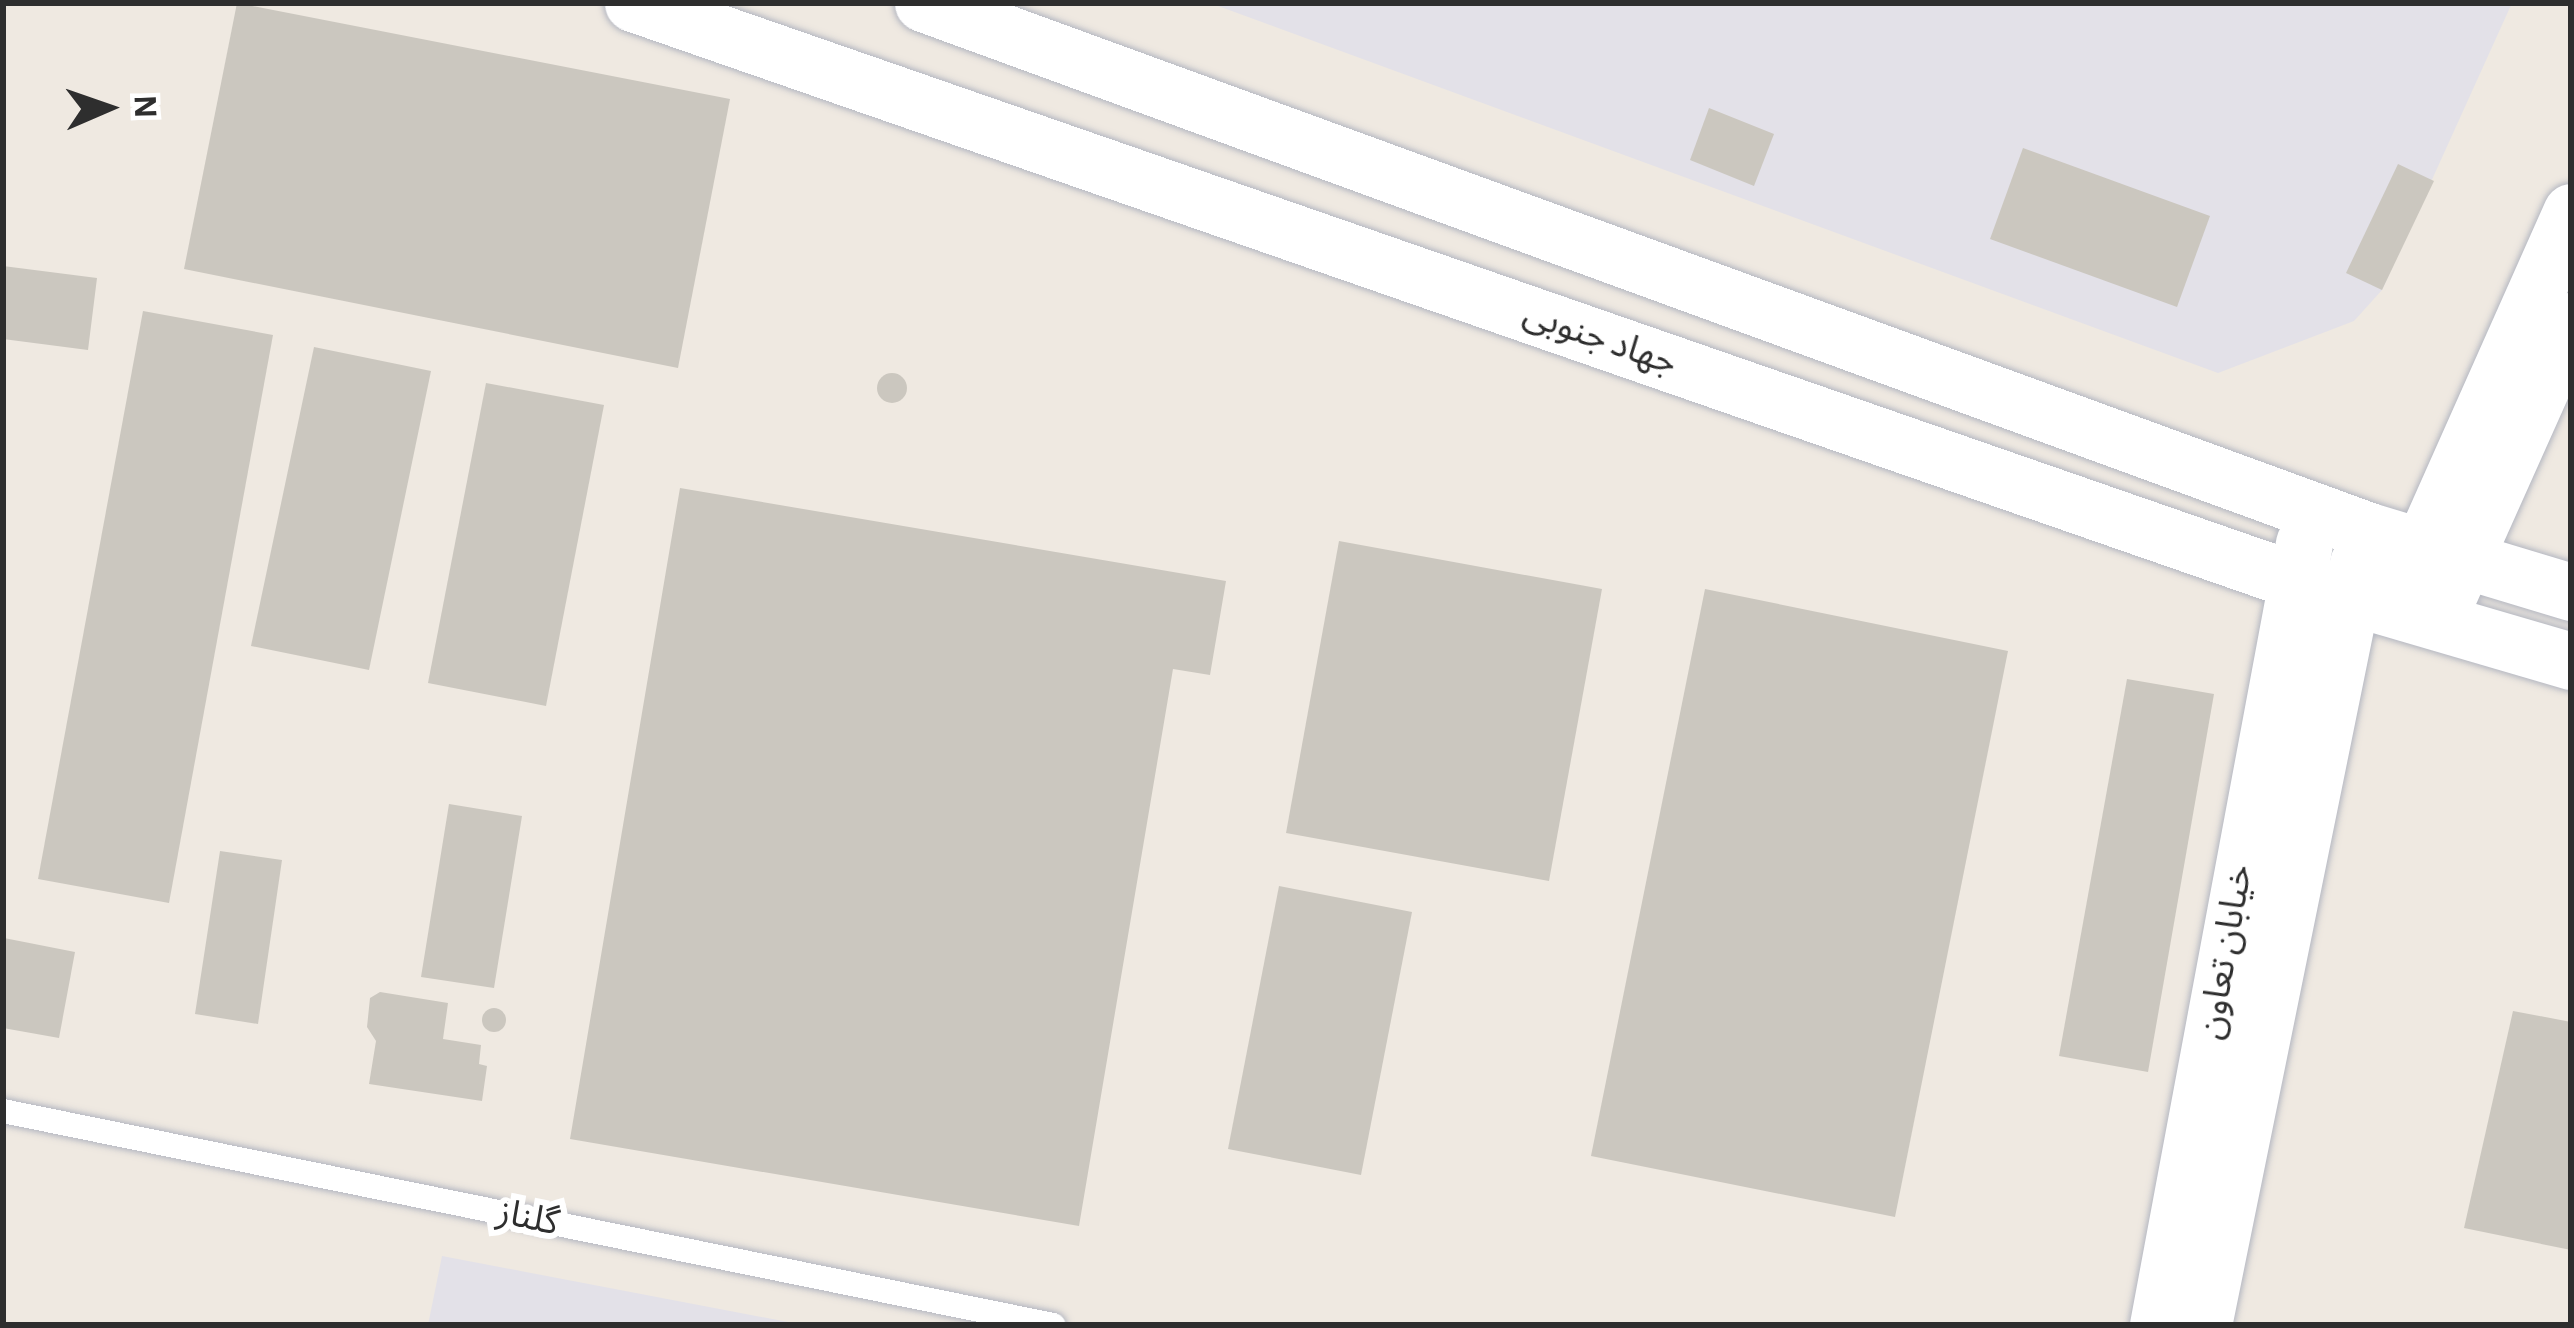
<!DOCTYPE html>
<html>
<head>
<meta charset="utf-8">
<style>
  body { margin:0 }
  #map { position:relative; width:2574px; height:1328px; overflow:hidden; background:#efe9e1; font-family:"Alegreya Sans","Noto Sans Arabic",sans-serif }
  div>[style] { position:absolute }
  [style*='--x'] { left:calc(var(--x)*1px); top:calc(var(--y)*1px); width:calc(var(--w)*1px); rotate:calc(var(--a)*1deg) }
  .industrial>* { inset:0; background:#e3e1e8 }
  .building>* { inset:0; background:#cbc7bf }
  .round { border-radius:50% }
  .roads { filter:drop-shadow(0 0 3px #b4b7c1) drop-shadow(0 0 3px #b4b7c1) }
  .service>* { height:24px; margin:-12px; padding:0 12px; transform-origin:12px; border-radius:12px; background:#fff }
  .tertiary>* { height:57px; margin:-28.5px; padding:0 28.5px; transform-origin:28.5px; border-radius:28.5px; background:#fff }
  span { translate:-50% -50%; white-space:nowrap; text-align:center; line-height:1.15; -webkit-text-stroke:12px #fff; paint-order:stroke }
  .street-label { font-size:36px; color:#2e2e2e }
  .frame { position:absolute; inset:0; border:6px solid #2e2e2e; pointer-events:none }
  .north { position:absolute; left:48px; top:48px; width:120px; height:120px; -webkit-text-stroke:9px #fff; paint-order:stroke; rotate:88deg; font-size:33px; font-weight:700; line-height:48px; text-align:center; color:#2e2e2e }
  .north::after { content:''; display:block; margin:auto; width:42px; height:54px; background:#2e2e2e; clip-path:polygon(50% 0,100% 100%,50% 72%,0 100%) }
</style>
</head>
<body>
<div id="map">
  <div class="industrial">
    <i style="clip-path:polygon(1210px 3px,2512px 3px,2382px 290px,2354px 321px,2218px 373px)"></i>
    <i style="clip-path:polygon(442px 1256px,804px 1325px,428px 1325px)"></i>
  </div>
  <div class="building">
    <i style="clip-path:polygon(237px 3px,730px 99px,678px 368px,184px 269px)"></i>
    <i style="clip-path:polygon(1709px 108px,1774px 134px,1754px 186px,1690px 160px)"></i>
    <i style="clip-path:polygon(2023px 148px,2210px 216px,2177px 307px,1990px 239px)"></i>
    <i style="clip-path:polygon(2398px 164px,2434px 181px,2382px 290px,2346px 273px)"></i>
    <i style="clip-path:polygon(3px 266px,97px 278px,88px 350px,3px 339px)"></i>
    <i style="clip-path:polygon(143px 311px,273px 335px,169px 903px,38px 879px)"></i>
    <i style="clip-path:polygon(314px 347px,431px 371px,369px 670px,251px 646px)"></i>
    <i class="round" style="left:877px;top:373px;width:30px;height:30px"></i>
    <i style="clip-path:polygon(486px 383px,604px 405px,546px 706px,428px 683px)"></i>
    <i style="clip-path:polygon(680px 488px,1226px 581px,1210px 675px,1173px 669px,1079px 1226px,570px 1139px)"></i>
    <i style="clip-path:polygon(1339px 541px,1602px 589px,1549px 881px,1286px 833px)"></i>
    <i style="clip-path:polygon(1705px 589px,2008px 651px,1895px 1217px,1591px 1156px)"></i>
    <i style="clip-path:polygon(2127px 679px,2214px 694px,2148px 1072px,2059px 1056px)"></i>
    <i style="clip-path:polygon(449px 804px,522px 816px,494px 988px,421px 977px)"></i>
    <i style="clip-path:polygon(220px 851px,282px 860px,258px 1024px,195px 1014px)"></i>
    <i style="clip-path:polygon(1279px 886px,1412px 912px,1361px 1175px,1228px 1149px)"></i>
    <i style="clip-path:polygon(4px 938px,75px 952px,59px 1038px,3px 1028px)"></i>
    <i style="clip-path:polygon(380px 992px,448px 1003px,443px 1039px,481px 1045px,479px 1064px,487px 1066px,482px 1101px,369px 1084px,376px 1041px,367px 1027px,370px 998px)"></i>
    <i class="round" style="left:482px;top:1008px;width:24px;height:24px"></i>
    <i style="clip-path:polygon(2513px 1011px,2571px 1022px,2571px 1250px,2464px 1228px)"></i>
  </div>
  <div class="roads">
    <div class="service">
      <i style="--x:3;--y:1111;--w:1072;--a:11.52"></i>
    </div>
    <div class="tertiary">
      <i style="--x:633;--y:3;--w:1758;--a:19.16"></i>
      <i style="--x:2294;--y:580;--w:289;--a:16.3"></i>
      <i style="--x:923;--y:3;--w:1539;--a:20.06"></i>
      <i style="--x:2369;--y:531;--w:211;--a:16.8"></i>
      <i style="--x:2407;--y:581;--w:404;--a:-66"></i>
      <i style="--x:2450;--y:591;--w:296;--a:-65.9"></i>
      <i style="--x:2158;--y:1325;--w:796;--a:-79.42"></i>
      <i style="--x:2203;--y:1325;--w:778;--a:-78.5"></i>
    </div>
  </div>
  <div class="street-label">
    <span style="left:1600px;top:339px;rotate:19deg">جهاد جنوبی</span>
    <span style="left:2226px;top:952px;rotate:-80deg">خیابان تعاون</span>
    <span style="left:528px;top:1218px;rotate:12deg">گلناز</span>
  </div>
  <div class="frame"></div>
  <div class="north">N</div>
</div>
</body>
</html>
